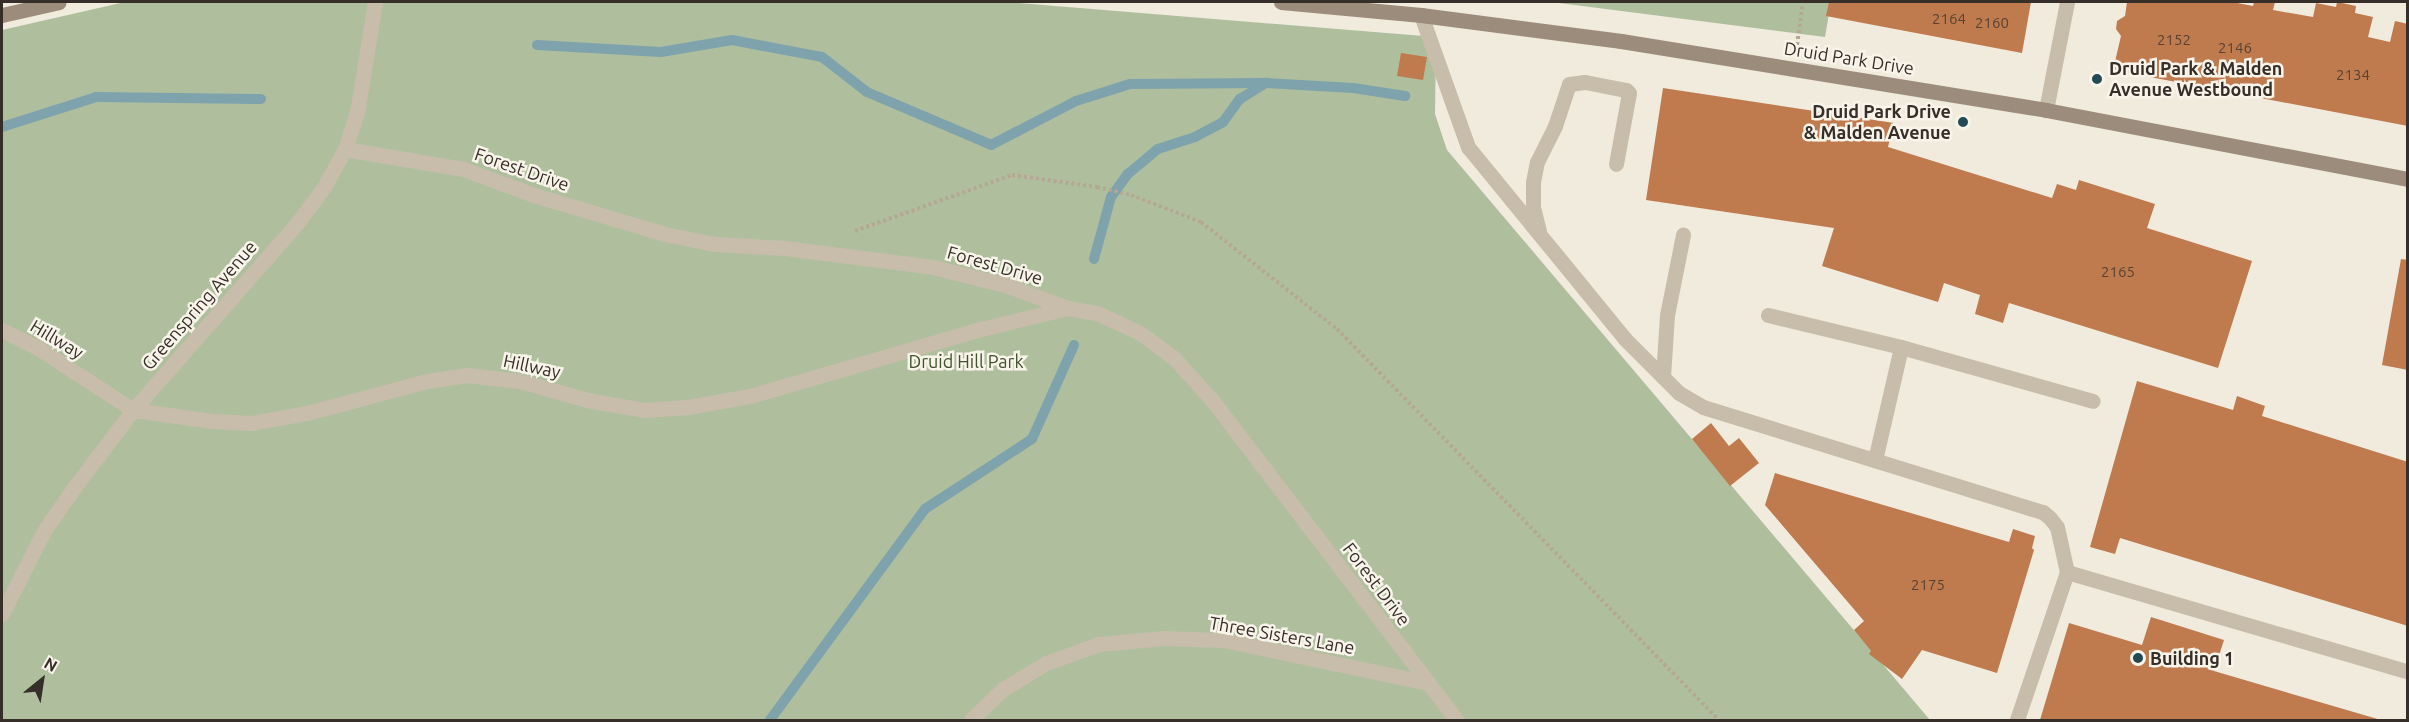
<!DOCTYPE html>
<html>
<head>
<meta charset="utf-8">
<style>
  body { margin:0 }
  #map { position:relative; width:2409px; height:722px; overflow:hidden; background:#f1ebdd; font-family:Ubuntu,sans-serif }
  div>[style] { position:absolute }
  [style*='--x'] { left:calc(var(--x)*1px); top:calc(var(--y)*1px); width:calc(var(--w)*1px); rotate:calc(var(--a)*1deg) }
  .green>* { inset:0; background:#afbf9e }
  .stream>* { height:10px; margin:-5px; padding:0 5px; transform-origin:5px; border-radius:5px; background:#7ea3ac }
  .building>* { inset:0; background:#bf7a4e }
  .path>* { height:4px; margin-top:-2px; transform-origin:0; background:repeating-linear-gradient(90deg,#b4a794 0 3px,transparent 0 6px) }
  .lane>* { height:15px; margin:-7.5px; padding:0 7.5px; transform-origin:7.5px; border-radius:7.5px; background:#c8bdaa }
  .street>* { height:15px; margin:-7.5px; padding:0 7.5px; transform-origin:7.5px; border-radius:7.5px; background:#c8bdaa }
  .secondary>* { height:15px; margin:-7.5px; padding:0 7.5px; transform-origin:7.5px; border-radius:7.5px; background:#9c8c7b }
  .dots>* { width:16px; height:16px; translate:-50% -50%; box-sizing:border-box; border:3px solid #f9f4ea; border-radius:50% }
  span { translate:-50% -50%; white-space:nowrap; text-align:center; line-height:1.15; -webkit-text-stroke:5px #f9f4ea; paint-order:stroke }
  .number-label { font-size:15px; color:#584232 }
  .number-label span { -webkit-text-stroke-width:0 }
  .street-label { font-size:18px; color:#362f29 }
  .poi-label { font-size:18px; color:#362f29; font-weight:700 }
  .left { translate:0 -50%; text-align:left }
  .right { translate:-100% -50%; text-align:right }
  .park-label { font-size:18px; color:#40532e }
  .frame { position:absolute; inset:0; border:3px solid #362f29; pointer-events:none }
  .north { position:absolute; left:12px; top:650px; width:60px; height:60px; -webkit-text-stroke:4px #f9f4ea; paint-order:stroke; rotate:30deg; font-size:16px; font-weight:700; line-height:24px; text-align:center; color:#362f29 }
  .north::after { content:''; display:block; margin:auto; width:21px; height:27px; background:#362f29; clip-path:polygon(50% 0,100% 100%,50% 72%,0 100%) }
</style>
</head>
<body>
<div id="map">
  <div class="green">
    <i style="clip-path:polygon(125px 2px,1006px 2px,1436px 37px,1435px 114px,1447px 150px,1930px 720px,2px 720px,2px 30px)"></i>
    <i style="clip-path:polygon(1551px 2px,1831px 2px,1825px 37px)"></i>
  </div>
  <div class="stream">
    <i style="--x:537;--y:45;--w:124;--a:3.2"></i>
    <i style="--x:661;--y:52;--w:72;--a:-9.6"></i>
    <i style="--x:732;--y:40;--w:92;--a:10.7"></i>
    <i style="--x:822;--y:57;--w:57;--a:37.9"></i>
    <i style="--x:867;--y:92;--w:135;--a:23.1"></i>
    <i style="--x:991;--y:145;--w:96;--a:-27.4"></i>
    <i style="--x:1076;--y:101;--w:57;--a:-17.5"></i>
    <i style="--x:1130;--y:84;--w:136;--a:-0.4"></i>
    <i style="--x:1266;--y:83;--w:87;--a:3.3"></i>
    <i style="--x:1353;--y:88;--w:53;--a:8.7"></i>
    <i style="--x:2;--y:127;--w:99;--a:-17.7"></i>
    <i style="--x:96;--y:97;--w:165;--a:0.7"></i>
    <i style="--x:1094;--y:259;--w:64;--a:-74.7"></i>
    <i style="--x:1111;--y:197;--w:29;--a:-54"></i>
    <i style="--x:1128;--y:174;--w:39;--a:-40"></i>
    <i style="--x:1158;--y:149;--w:39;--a:-18"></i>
    <i style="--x:1195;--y:137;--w:32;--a:-28"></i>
    <i style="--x:1223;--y:122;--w:29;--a:-54"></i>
    <i style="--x:1240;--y:99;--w:31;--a:-32"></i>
    <i style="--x:770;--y:720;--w:262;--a:-53.7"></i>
    <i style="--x:925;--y:509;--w:128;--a:-33.2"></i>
    <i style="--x:1032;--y:439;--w:103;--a:-65.9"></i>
  </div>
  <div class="building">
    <i style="clip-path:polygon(1829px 2px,2031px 2px,2022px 53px,1826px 16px)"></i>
    <i style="clip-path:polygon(2127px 2px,2232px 2px,2253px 6px,2254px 2px,2275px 2px,2273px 10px,2313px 17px,2316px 3px,2336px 7px,2337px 2px,2356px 6px,2355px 13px,2373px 17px,2368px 37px,2390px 42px,2395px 21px,2408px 24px,2408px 126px,2113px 70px,2121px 36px,2116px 29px,2117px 21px,2125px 16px)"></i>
    <i style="clip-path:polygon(1401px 53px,1427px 57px,1423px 80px,1397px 76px)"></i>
    <i style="clip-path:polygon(1663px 88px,1894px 123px,1888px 147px,2052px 198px,2057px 184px,2076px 190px,2079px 180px,2155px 204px,2147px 228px,2252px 261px,2218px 368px,2009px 303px,2003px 323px,1975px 314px,1980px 295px,1944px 283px,1938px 302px,1822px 266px,1834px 228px,1646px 200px)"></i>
    <i style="clip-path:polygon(2401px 259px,2408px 260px,2408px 370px,2382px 365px)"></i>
    <i style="clip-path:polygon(2137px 381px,2233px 410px,2237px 396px,2265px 406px,2262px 416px,2408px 462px,2408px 626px,2120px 538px,2115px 554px,2090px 547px)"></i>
    <i style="clip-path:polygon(1711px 423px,1729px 446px,1739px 438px,1759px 463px,1730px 486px,1692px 439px)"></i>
    <i style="clip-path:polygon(1775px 473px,2009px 542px,2013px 529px,2035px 536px,2032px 548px,2034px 550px,1997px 673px,1922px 650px,1902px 679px,1869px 654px,1871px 651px,1854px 630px,1864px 621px,1765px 505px)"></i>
    <i style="clip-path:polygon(2151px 617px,2224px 640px,2214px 671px,2381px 720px,2040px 720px,2069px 623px,2142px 645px)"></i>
  </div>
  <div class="path">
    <i style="--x:1797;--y:45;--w:43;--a:-82.1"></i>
    <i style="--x:855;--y:231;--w:167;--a:-19.6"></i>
    <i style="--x:1012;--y:175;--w:86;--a:8"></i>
    <i style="--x:1097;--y:187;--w:35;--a:13"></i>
    <i style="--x:1131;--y:195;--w:75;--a:21.1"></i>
    <i style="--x:1201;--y:222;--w:173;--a:38.2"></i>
    <i style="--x:1337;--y:329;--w:547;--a:45.67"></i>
  </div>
  <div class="lane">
    <i style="--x:1421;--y:15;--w:140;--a:70.4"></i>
    <i style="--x:1468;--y:147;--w:248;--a:50.7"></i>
    <i style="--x:1625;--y:339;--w:76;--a:45"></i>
    <i style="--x:1679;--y:393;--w:28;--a:30"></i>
    <i style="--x:1703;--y:407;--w:356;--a:17.2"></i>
    <i style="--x:2043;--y:512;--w:9;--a:41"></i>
    <i style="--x:2050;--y:518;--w:11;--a:52"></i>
    <i style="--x:2057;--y:527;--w:46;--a:77.5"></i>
    <i style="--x:2067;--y:572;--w:156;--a:108.7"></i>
    <i style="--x:345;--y:149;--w:120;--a:9.6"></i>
    <i style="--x:463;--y:169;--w:76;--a:20.1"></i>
    <i style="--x:534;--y:195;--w:137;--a:16.6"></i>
    <i style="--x:665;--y:234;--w:50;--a:11.5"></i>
    <i style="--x:714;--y:244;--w:71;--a:3.2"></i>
    <i style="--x:785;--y:248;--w:149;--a:7.3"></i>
    <i style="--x:933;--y:267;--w:74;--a:14"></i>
    <i style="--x:1005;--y:285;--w:67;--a:20.1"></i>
    <i style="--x:1068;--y:308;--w:29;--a:10"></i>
    <i style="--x:1097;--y:313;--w:47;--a:24.9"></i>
    <i style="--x:1140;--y:333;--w:42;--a:36.3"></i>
    <i style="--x:1174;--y:358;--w:57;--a:47.9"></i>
    <i style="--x:1212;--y:400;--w:403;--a:52.6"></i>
    <i style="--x:1539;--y:231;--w:25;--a:-104"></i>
    <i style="--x:1533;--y:207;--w:25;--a:-90"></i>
    <i style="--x:1533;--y:182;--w:20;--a:-79"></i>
    <i style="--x:1537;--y:162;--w:40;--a:-63.4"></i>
    <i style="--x:1555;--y:126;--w:44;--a:-71.6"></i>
    <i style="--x:1569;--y:84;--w:16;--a:-7"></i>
    <i style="--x:1585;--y:82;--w:42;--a:11"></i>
    <i style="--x:1626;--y:90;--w:4;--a:45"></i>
    <i style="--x:1629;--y:93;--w:72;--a:100.4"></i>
    <i style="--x:1768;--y:315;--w:137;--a:13.5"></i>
    <i style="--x:2;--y:330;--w:40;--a:26.6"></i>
    <i style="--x:38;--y:348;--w:113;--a:33.1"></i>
    <i style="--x:133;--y:410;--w:80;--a:7.9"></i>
    <i style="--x:212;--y:421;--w:40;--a:2.9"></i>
    <i style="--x:252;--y:423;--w:56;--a:-10.3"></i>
    <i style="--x:307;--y:413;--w:124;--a:-14.9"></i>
    <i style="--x:427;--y:381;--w:40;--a:-8.5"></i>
    <i style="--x:467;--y:375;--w:53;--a:6.5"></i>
    <i style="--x:520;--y:381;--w:70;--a:15.8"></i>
    <i style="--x:587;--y:400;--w:59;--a:9.8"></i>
    <i style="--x:645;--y:410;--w:43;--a:-4"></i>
    <i style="--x:688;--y:407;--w:63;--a:-10.1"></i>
    <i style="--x:750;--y:396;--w:241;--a:-16.2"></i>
    <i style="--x:981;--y:329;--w:89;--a:-13.6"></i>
    <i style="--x:1663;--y:377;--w:62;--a:-86.3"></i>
    <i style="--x:1667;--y:315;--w:82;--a:-78.7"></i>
    <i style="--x:1875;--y:460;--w:116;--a:-77"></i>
    <i style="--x:1901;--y:347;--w:199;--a:15.7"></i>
    <i style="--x:2067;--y:572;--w:355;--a:16.3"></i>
    <i style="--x:971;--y:720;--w:45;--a:-44.1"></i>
    <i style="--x:1003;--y:689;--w:50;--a:-31.2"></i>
    <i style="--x:1046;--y:663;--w:56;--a:-19.7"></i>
    <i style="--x:1099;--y:644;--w:65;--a:-5.3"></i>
    <i style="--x:1164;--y:638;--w:60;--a:1.9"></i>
    <i style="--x:1224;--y:640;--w:208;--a:11.9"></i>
  </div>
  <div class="street">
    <i style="--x:2046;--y:110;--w:110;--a:-79"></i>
    <i style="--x:2;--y:614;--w:95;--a:-63.2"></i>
    <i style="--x:45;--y:529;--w:54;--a:-54.8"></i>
    <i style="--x:76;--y:485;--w:94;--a:-52.8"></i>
    <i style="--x:133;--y:410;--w:250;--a:-48.7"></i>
    <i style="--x:298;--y:222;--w:44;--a:-53.4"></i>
    <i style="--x:324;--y:187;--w:43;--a:-61.1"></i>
    <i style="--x:345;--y:149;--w:38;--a:-72"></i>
    <i style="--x:357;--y:113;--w:112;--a:-80.8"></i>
  </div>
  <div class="secondary">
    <i style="--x:1281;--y:2;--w:141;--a:5.3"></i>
    <i style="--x:1421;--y:15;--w:202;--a:7.4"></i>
    <i style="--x:1621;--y:41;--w:431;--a:9.2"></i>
    <i style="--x:2046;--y:110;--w:369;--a:10.8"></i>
    <i style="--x:2;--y:15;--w:58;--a:-12.8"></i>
  </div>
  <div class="dots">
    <i style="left:2097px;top:79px;background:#214a55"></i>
    <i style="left:1963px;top:122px;background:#214a55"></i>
    <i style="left:2138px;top:658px;background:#214a55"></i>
  </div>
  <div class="number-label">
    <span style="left:1949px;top:19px">2164</span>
    <span style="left:1992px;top:23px">2160</span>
    <span style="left:2174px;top:40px">2152</span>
    <span style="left:2235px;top:48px">2146</span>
    <span style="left:2353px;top:75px">2134</span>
    <span style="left:2118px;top:272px">2165</span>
    <span style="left:1928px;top:585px">2175</span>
  </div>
  <div class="street-label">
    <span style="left:1849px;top:58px;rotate:9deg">Druid Park Drive</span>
    <span style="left:522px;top:169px;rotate:19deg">Forest Drive</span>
    <span style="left:995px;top:265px;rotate:16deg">Forest Drive</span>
    <span style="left:199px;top:305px;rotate:-49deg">Greenspring Avenue</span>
    <span style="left:57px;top:339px;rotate:31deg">Hillway</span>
    <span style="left:532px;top:366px;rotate:12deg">Hillway</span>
    <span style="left:1377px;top:584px;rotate:53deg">Forest Drive</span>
    <span style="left:1282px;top:635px;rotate:10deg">Three Sisters Lane</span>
  </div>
  <div class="poi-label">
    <span class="left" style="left:2109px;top:79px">Druid Park &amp; Malden<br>Avenue Westbound</span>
    <span class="right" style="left:1951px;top:122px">Druid Park Drive<br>&amp; Malden Avenue</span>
    <span class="left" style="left:2150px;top:658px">Building 1</span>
  </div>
  <div class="park-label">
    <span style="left:966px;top:361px">Druid Hill Park</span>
  </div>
  <div class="frame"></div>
  <div class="north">N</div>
</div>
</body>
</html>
